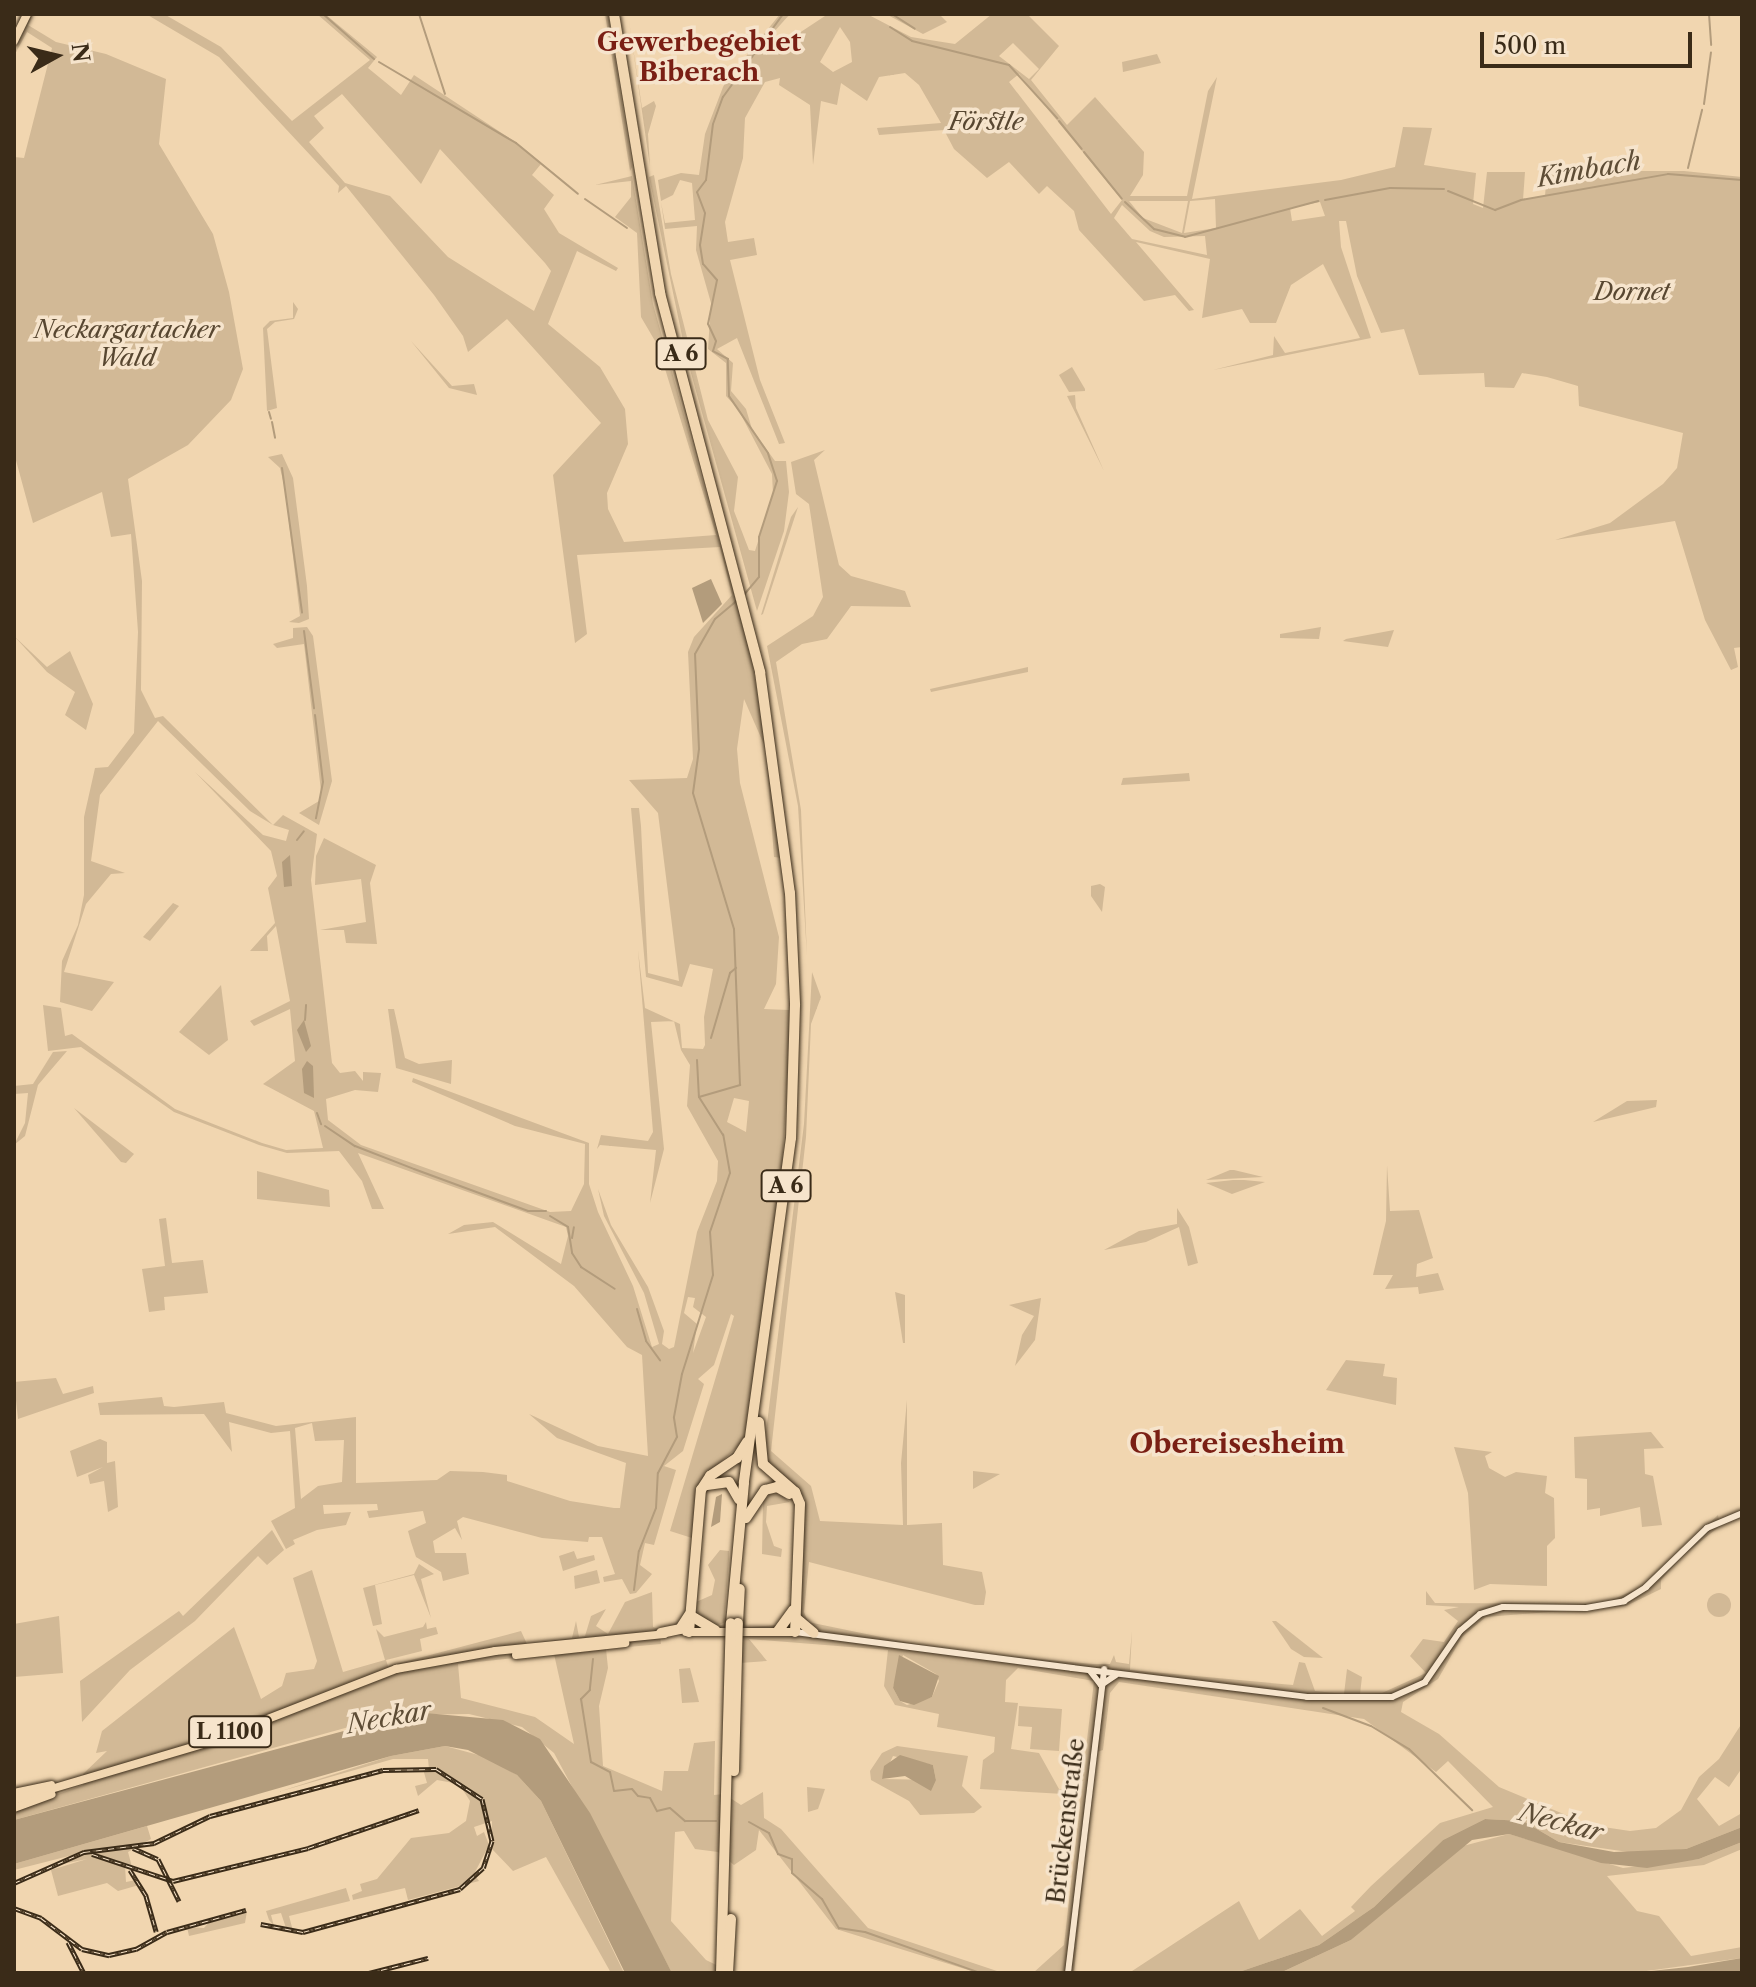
<!DOCTYPE html>
<html>
<head>
<meta charset="utf-8">
<style>
  body { margin:0 }
  #map { position:relative; width:1756px; height:1987px; overflow:hidden; background:#f1d6b0; font-family:"Libre Caslon Text",serif }
  div>[style] { position:absolute }
  [style*='--x'] { left:calc(var(--x)*1px); top:calc(var(--y)*1px); width:calc(var(--w)*1px); rotate:calc(var(--a)*1deg) }
  .green>* { inset:0; background:#d2b996 }
  .round { border-radius:50% }
  .water>* { inset:0; background:#b39c7c }
  .stream>* { height:2px; margin:-1px; padding:0 1px; transform-origin:1px; border-radius:1px; background:#b39c7c }
  .roads { filter:drop-shadow(0 0 2px #3a2b18) drop-shadow(0 0 2px #3a2b18) }
  .secondary>* { height:6px; margin:-3px; padding:0 3px; transform-origin:3px; border-radius:3px; background:#f6e4cc }
  .primary>* { height:8px; margin:-4px; padding:0 4px; transform-origin:4px; border-radius:4px; background:#f1d6b0 }
  .motorway>* { height:10px; margin:-5px; padding:0 5px; transform-origin:5px; border-radius:5px; background:#f1d6b0 }
  .rail>* { height:5px; margin-top:-2.5px; transform-origin:0; background:repeating-linear-gradient(90deg,#f6e4cc 0 6px,#3a2b18 0 12px); box-sizing:border-box; border-block:2px solid #3a2b18 }
  .bridges { filter:drop-shadow(0 0 2px #3a2b18) drop-shadow(0 0 2px #3a2b18) }
  .motorway-bridge>* { height:10px; margin:-5px; padding:0 5px; transform-origin:5px; border-radius:5px; background:#f1d6b0 }
  span { translate:-50% -50%; white-space:nowrap; text-align:center; line-height:1.15; -webkit-text-stroke:7px #f6e4cc; paint-order:stroke }
  .shield-label span { padding:2px 6px; background:#f6e4cc; border:2px solid; border-radius:6px; -webkit-text-stroke-width:0 }
  .shield-label { font-size:22px; color:#3a2b18; font-weight:700 }
  .park-label { font-size:24px; color:#584731; font-style:italic }
  .street-label { font-size:24px; color:#3a2b18 }
  .neighbourhood-label { font-size:26px; color:#7a1f14; font-weight:700 }
  .water-label { font-size:26px; color:#5e4d36; font-style:italic }
  .quarter-label { font-size:28px; color:#7a1f14; font-weight:700 }
  .frame { position:absolute; inset:0; border:16px solid #3a2b18; pointer-events:none }
  .north { position:absolute; left:16px; top:16px; width:80px; height:80px; -webkit-text-stroke:6px #f6e4cc; paint-order:stroke; rotate:82deg; font-size:22px; font-weight:700; line-height:32px; text-align:center; color:#3a2b18 }
  .north::after { content:''; display:block; margin:auto; width:28px; height:36px; background:#3a2b18; clip-path:polygon(50% 0,100% 100%,50% 72%,0 100%) }
  .scale { position:absolute; left:1480px; top:32px; width:212px; height:36px; box-sizing:border-box; border:4px solid #3a2b18; border-top:0; padding-left:10px; font-size:24px; line-height:28px; white-space:nowrap; color:#3a2b18; -webkit-text-stroke:6px #f6e4cc; paint-order:stroke }
</style>
</head>
<body>
<div id="map">
  <div class="green">
    <i style="clip-path:polygon(evenodd,23px 14px,33px 14px,28px 25px,56px 42px,106px 54px,166px 79px,159px 144px,213px 234px,229px 292px,243px 369px,231px 400px,188px 445px,128px 479px,142px 581px,141px 690px,155px 718px,163px 716px,273px 825px,283px 815px,317px 834px,311px 880px,332px 1063px,340px 1073px,355px 1071px,363px 1081px,363px 1072px,381px 1073px,378px 1092px,355px 1090px,326px 1099px,328px 1120px,361px 1145px,550px 1212px,571px 1211px,584px 1184px,585px 1144px,515px 1126px,412px 1082px,413px 1078px,589px 1143px,589px 1184px,598px 1212px,633px 1286px,652px 1347px,659px 1344px,644px 1293px,604px 1216px,598px 1189px,611px 1225px,648px 1287px,664px 1331px,662px 1344px,669px 1349px,674px 1347px,697px 1232px,717px 1181px,718px 1161px,687px 1106px,690px 1065px,681px 1050px,674px 1021px,651px 1022px,664px 1149px,650px 1203px,656px 1150px,600px 1145px,597px 1149px,601px 1135px,648px 1141px,653px 1132px,638px 950px,645px 1008px,680px 1024px,682px 1048px,703px 1049px,705px 1045px,704px 1017px,713px 969px,690px 964px,682px 987px,646px 977px,631px 808px,639px 808px,641px 826px,648px 973px,679px 981px,658px 813px,629px 780px,687px 778px,693px 759px,688px 652px,694px 637px,732px 595px,720px 547px,577px 555px,587px 634px,575px 643px,553px 475px,601px 423px,507px 319px,468px 352px,463px 336px,434px 295px,346px 186px,338px 193px,339px 186px,219px 57px,146px 14px,164px 14px,221px 47px,292px 121px,370px 60px,317px 14px,325px 14px,377px 57px,368px 68px,401px 95px,414px 75px,517px 143px,580px 194px,541px 164px,532px 175px,554px 195px,544px 209px,559px 233px,618px 268px,616px 271px,577px 251px,548px 324px,600px 367px,625px 409px,628px 444px,607px 493px,608px 509px,624px 542px,716px 535px,658px 346px,641px 317px,637px 233px,615px 217px,631px 197px,631px 181px,595px 185px,632px 176px,653px 304px,751px 654px,783px 858px,774px 857px,766px 749px,744px 699px,737px 749px,740px 783px,779px 937px,776px 984px,764px 1009px,789px 1010px,790px 1032px,781px 1186px,744px 1441px,701px 1480px,692px 1538px,670px 1531px,734px 1316px,731px 1314px,714px 1365px,698px 1379px,704px 1384px,683px 1451px,664px 1466px,676px 1470px,654px 1545px,645px 1543px,640px 1565px,652px 1574px,636px 1593px,630px 1594px,622px 1579px,604px 1582px,603px 1577px,615px 1574px,602px 1537px,589px 1537px,588px 1542px,542px 1538px,463px 1517px,457px 1521px,462px 1540px,455px 1528px,433px 1541px,435px 1553px,466px 1553px,469px 1574px,443px 1581px,441px 1572px,416px 1557px,411px 1542px,408px 1531px,426px 1523px,423px 1511px,369px 1518px,367px 1511px,378px 1510px,377px 1504px,323px 1505px,324px 1514px,351px 1512px,346px 1525px,317px 1530px,293px 1540px,295px 1544px,286px 1549px,271px 1521px,295px 1508px,290px 1431px,271px 1433px,229px 1422px,232px 1452px,204px 1414px,100px 1415px,98px 1403px,162px 1397px,164px 1406px,174px 1407px,224px 1402px,226px 1413px,276px 1426px,356px 1417px,356px 1483px,437px 1480px,450px 1471px,483px 1472px,507px 1475px,507px 1481px,570px 1501px,614px 1508px,620px 1508px,626px 1463px,557px 1438px,529px 1414px,598px 1446px,648px 1456px,642px 1355px,627px 1347px,574px 1286px,495px 1227px,448px 1234px,464px 1225px,493px 1222px,561px 1264px,568px 1236px,566px 1227px,358px 1153px,384px 1209px,372px 1209px,362px 1181px,339px 1151px,287px 1153px,259px 1145px,174px 1112px,81px 1047px,48px 1051px,43px 1005px,61px 1008px,65px 1036px,72px 1034px,175px 1109px,262px 1143px,286px 1150px,323px 1148px,314px 1111px,263px 1084px,295px 1061px,290px 1009px,254px 1026px,250px 1021px,290px 1001px,276px 926px,267px 936px,268px 951px,250px 951px,275px 923px,268px 888px,277px 876px,271px 851px,195px 772px,263px 835px,286px 841px,289px 830px,273px 825px,250px 811px,158px 721px,100px 795px,91px 861px,125px 873px,111px 874px,86px 904px,64px 972px,114px 982px,92px 1011px,60px 1002px,62px 961px,78px 925px,84px 895px,84px 817px,95px 768px,108px 767px,134px 733px,138px 632px,131px 534px,111px 537px,102px 492px,33px 523px,14px 453px,14px 157px,24px 158px,52px 48px,27px 32px,14px 56px,14px 34px,23px 14px,342px 94px,421px 184px,440px 149px,545px 263px,551px 271px,534px 311px,448px 257px,390px 196px,345px 183px,309px 142px,324px 128px,314px 116px,342px 94px,23px 14px,734px 1098px,749px 1101px,746px 1132px,727px 1122px,734px 1098px,23px 14px,688px 1297px,695px 1298px,693px 1307px,706px 1317px,693px 1353px,697px 1324px,684px 1313px,688px 1297px,23px 14px,312px 1423px,315px 1441px,344px 1440px,342px 1482px,318px 1486px,301px 1499px,295px 1428px,312px 1423px)"></i>
    <i style="clip-path:polygon(605px 14px,608px 14px,632px 167px,630px 171px)"></i>
    <i style="clip-path:polygon(628px 14px,642px 108px,654px 101px,656px 106px,648px 134px,650px 167px)"></i>
    <i style="clip-path:polygon(evenodd,780px 14px,790px 14px,764px 43px,766px 55px,828px 14px,867px 14px,911px 37px,955px 44px,992px 14px,1027px 14px,1059px 46px,1031px 80px,1067px 125px,1095px 97px,1144px 152px,1143px 175px,1130px 196px,1187px 196px,1208px 91px,1217px 77px,1192px 199px,1341px 180px,1395px 167px,1403px 127px,1432px 128px,1424px 165px,1476px 173px,1473px 204px,1483px 208px,1487px 172px,1525px 172px,1523px 200px,1545px 196px,1547px 171px,1684px 171px,1742px 177px,1742px 647px,1734px 648px,1738px 667px,1731px 670px,1705px 620px,1675px 521px,1555px 540px,1610px 523px,1663px 484px,1677px 468px,1683px 433px,1579px 406px,1578px 386px,1547px 377px,1522px 373px,1514px 388px,1485px 387px,1484px 373px,1419px 375px,1404px 329px,1381px 333px,1357px 276px,1346px 221px,1339px 221px,1341px 247px,1371px 338px,1213px 370px,1273px 355px,1274px 336px,1285px 353px,1360px 338px,1323px 264px,1291px 285px,1276px 323px,1250px 323px,1242px 309px,1202px 318px,1210px 259px,1136px 242px,1194px 310px,1189px 311px,1175px 295px,1144px 301px,1079px 230px,1074px 211px,1047px 186px,1039px 194px,1009px 162px,987px 178px,954px 149px,944px 130px,879px 135px,877px 128px,941px 123px,919px 85px,905px 73px,879px 77px,867px 101px,841px 83px,837px 105px,821px 101px,813px 165px,810px 105px,779px 85px,780px 78px,765px 82px,745px 118px,743px 158px,725px 222px,728px 242px,754px 238px,757px 255px,730px 260px,760px 380px,785px 443px,779px 444px,737px 338px,717px 349px,733px 363px,731px 391px,746px 409px,752px 429px,775px 461px,786px 461px,789px 492px,784px 531px,757px 611px,686px 355px,649px 177px,654px 175px,671px 274px,708px 420px,738px 477px,734px 511px,749px 550px,755px 551px,773px 494px,772px 474px,738px 409px,726px 396px,726px 363px,708px 349px,711px 303px,696px 250px,697px 226px,665px 229px,661px 202px,665px 223px,695px 220px,692px 183px,680px 180px,673px 195px,661px 201px,658px 180px,681px 173px,699px 175px,705px 134px,723px 87px,728px 78px,735px 82px,731px 75px,780px 14px,840px 27px,850px 42px,852px 62px,833px 72px,820px 62px,840px 27px,780px 14px,1013px 43px,1039px 69px,1029px 79px,999px 56px,1013px 43px,780px 14px,1019px 74px,1122px 200px,1111px 214px,1009px 82px,1019px 74px,780px 14px,1215px 199px,1216px 228px,1184px 233px,1190px 201px,1215px 199px,780px 14px,1129px 201px,1188px 201px,1182px 233px,1143px 218px,1129px 201px,780px 14px,1320px 202px,1325px 216px,1292px 221px,1290px 208px,1320px 202px,780px 14px,1122px 205px,1150px 231px,1164px 237px,1205px 236px,1207px 255px,1132px 239px,1114px 218px,1122px 205px)"></i>
    <i style="clip-path:polygon(886px 14px,939px 14px,947px 22px,923px 34px)"></i>
    <i style="clip-path:polygon(1157px 54px,1161px 63px,1123px 72px,1122px 62px)"></i>
    <i style="clip-path:polygon(293px 302px,298px 309px,294px 319px,275px 322px,267px 329px,277px 408px,267px 411px,263px 328px,270px 321px,293px 318px)"></i>
    <i style="clip-path:polygon(411px 341px,452px 386px,474px 384px,477px 395px,449px 388px)"></i>
    <i style="clip-path:polygon(1072px 367px,1085px 389px,1085px 391px,1069px 392px,1059px 375px)"></i>
    <i style="clip-path:polygon(1075px 395px,1076px 408px,1104px 471px,1067px 396px)"></i>
    <i style="clip-path:polygon(825px 450px,814px 460px,839px 565px,851px 576px,905px 591px,911px 607px,851px 606px,827px 639px,802px 644px,776px 662px,801px 810px,807px 957px,798px 806px,767px 646px,813px 616px,823px 597px,809px 504px,796px 494px,791px 462px)"></i>
    <i style="clip-path:polygon(282px 454px,293px 478px,307px 586px,309px 619px,299px 623px,289px 622px,300px 616px,285px 489px,280px 468px,268px 457px)"></i>
    <i style="clip-path:polygon(798px 507px,763px 614px,761px 615px,791px 517px)"></i>
    <i style="clip-path:polygon(307px 627px,313px 636px,332px 781px,319px 825px,299px 813px,319px 801px,321px 791px,304px 644px,277px 648px,273px 644px,293px 638px,293px 628px)"></i>
    <i style="clip-path:polygon(1321px 627px,1319px 639px,1280px 638px,1280px 634px)"></i>
    <i style="clip-path:polygon(1394px 630px,1388px 647px,1343px 641px,1346px 639px)"></i>
    <i style="clip-path:polygon(14px 636px,47px 667px,70px 651px,93px 704px,86px 730px,65px 715px,75px 692px,47px 672px)"></i>
    <i style="clip-path:polygon(1028px 667px,1028px 672px,931px 692px,930px 689px)"></i>
    <i style="clip-path:polygon(1189px 773px,1190px 781px,1121px 785px,1123px 778px)"></i>
    <i style="clip-path:polygon(324px 838px,376px 865px,370px 883px,377px 944px,346px 943px,344px 930px,320px 930px,366px 922px,361px 879px,315px 885px,316px 856px)"></i>
    <i style="clip-path:polygon(1100px 884px,1105px 887px,1102px 912px,1091px 896px,1091px 886px)"></i>
    <i style="clip-path:polygon(173px 903px,179px 906px,150px 941px,143px 937px)"></i>
    <i style="clip-path:polygon(evenodd,812px 972px,821px 997px,811px 1024px,806px 1137px,771px 1451px,811px 1486px,820px 1521px,903px 1525px,901px 1463px,907px 1400px,907px 1525px,942px 1523px,943px 1565px,982px 1572px,986px 1592px,984px 1605px,975px 1605px,809px 1562px,804px 1612px,808px 1622px,949px 1651px,1093px 1664px,1110px 1664px,1114px 1655px,1116px 1662px,1129px 1664px,1132px 1631px,1130px 1670px,1293px 1685px,1299px 1662px,1305px 1663px,1315px 1691px,1344px 1694px,1347px 1669px,1362px 1677px,1360px 1694px,1382px 1693px,1426px 1673px,1410px 1656px,1423px 1639px,1444px 1642px,1458px 1621px,1444px 1610px,1459px 1607px,1426px 1605px,1426px 1591px,1435px 1603px,1602px 1604px,1644px 1586px,1718px 1515px,1720px 1526px,1680px 1558px,1661px 1580px,1661px 1589px,1626px 1606px,1486px 1617px,1462px 1637px,1438px 1679px,1403px 1702px,1401px 1712px,1439px 1734px,1499px 1787px,1590px 1825px,1630px 1831px,1656px 1828px,1681px 1810px,1699px 1777px,1719px 1759px,1742px 1723px,1742px 1768px,1729px 1787px,1715px 1777px,1697px 1799px,1719px 1826px,1742px 1813px,1742px 1827px,1686px 1849px,1642px 1854px,1559px 1842px,1523px 1821px,1485px 1819px,1443px 1840px,1374px 1907px,1319px 1945px,1236px 1973px,1129px 1973px,1239px 1901px,1259px 1940px,1300px 1909px,1322px 1936px,1355px 1911px,1351px 1907px,1371px 1886px,1440px 1823px,1493px 1807px,1448px 1761px,1436px 1772px,1364px 1719px,1119px 1682px,1110px 1693px,1103px 1750px,1097px 1752px,1093px 1779px,1074px 1973px,1033px 1973px,1064px 1945px,1081px 1795px,980px 1789px,983px 1760px,994px 1752px,995px 1737px,937px 1727px,939px 1714px,895px 1705px,884px 1686px,888px 1650px,749px 1639px,767px 1661px,740px 1663px,740px 1628px,777px 1625px,800px 1611px,805px 1498px,768px 1462px,765px 1440px,804px 1124px,812px 972px,903px 1655px,936px 1674px,939px 1681px,932px 1697px,907px 1705px,900px 1701px,893px 1688px,903px 1655px,812px 972px,1018px 1668px,1094px 1681px,1081px 1790px,1059px 1789px,1039px 1753px,1011px 1749px,1018px 1703px,1005px 1702px,1006px 1680px,1018px 1668px)"></i>
    <i style="clip-path:polygon(221px 985px,228px 1040px,209px 1055px,179px 1032px)"></i>
    <i style="clip-path:polygon(388px 1009px,394px 1009px,405px 1058px,419px 1064px,452px 1060px,451px 1084px,396px 1068px)"></i>
    <i style="clip-path:polygon(67px 1051px,38px 1085px,25px 1136px,14px 1145px,25px 1123px,28px 1093px,14px 1094px,14px 1086px,33px 1084px,53px 1052px)"></i>
    <i style="clip-path:polygon(1657px 1100px,1656px 1107px,1593px 1122px,1627px 1101px)"></i>
    <i style="clip-path:polygon(74px 1108px,134px 1154px,126px 1163px,121px 1162px)"></i>
    <i style="clip-path:polygon(1387px 1165px,1390px 1211px,1419px 1210px,1433px 1258px,1417px 1264px,1416px 1277px,1438px 1273px,1444px 1290px,1419px 1294px,1418px 1287px,1385px 1289px,1393px 1275px,1373px 1275px,1386px 1221px)"></i>
    <i style="clip-path:polygon(1230px 1170px,1234px 1170px,1263px 1177px,1206px 1180px)"></i>
    <i style="clip-path:polygon(257px 1171px,329px 1190px,330px 1207px,257px 1199px)"></i>
    <i style="clip-path:polygon(1233px 1180px,1244px 1180px,1265px 1182px,1232px 1194px,1206px 1183px)"></i>
    <i style="clip-path:polygon(1177px 1208px,1189px 1227px,1198px 1263px,1188px 1266px,1179px 1227px,1146px 1242px,1104px 1250px,1139px 1231px,1177px 1224px)"></i>
    <i style="clip-path:polygon(166px 1218px,172px 1263px,203px 1260px,208px 1293px,164px 1297px,165px 1310px,149px 1312px,142px 1269px,165px 1266px,159px 1219px)"></i>
    <i style="clip-path:polygon(895px 1292px,905px 1295px,905px 1343px,903px 1343px)"></i>
    <i style="clip-path:polygon(1041px 1298px,1035px 1340px,1015px 1366px,1022px 1335px,1034px 1316px,1009px 1305px)"></i>
    <i style="clip-path:polygon(1346px 1360px,1385px 1364px,1383px 1376px,1397px 1378px,1396px 1405px,1326px 1390px)"></i>
    <i style="clip-path:polygon(56px 1378px,63px 1394px,93px 1386px,94px 1393px,18px 1419px,14px 1382px)"></i>
    <i style="clip-path:polygon(1651px 1432px,1664px 1448px,1644px 1449px,1645px 1474px,1653px 1476px,1662px 1525px,1642px 1527px,1640px 1507px,1600px 1516px,1600px 1508px,1587px 1510px,1587px 1479px,1575px 1478px,1574px 1437px)"></i>
    <i style="clip-path:polygon(100px 1439px,107px 1442px,107px 1463px,115px 1461px,118px 1507px,108px 1512px,104px 1481px,90px 1484px,88px 1475px,103px 1467px,77px 1477px,70px 1451px)"></i>
    <i style="clip-path:polygon(1454px 1447px,1492px 1452px,1485px 1456px,1489px 1468px,1505px 1477px,1516px 1472px,1547px 1476px,1545px 1493px,1554px 1498px,1555px 1538px,1547px 1546px,1547px 1586px,1490px 1584px,1474px 1590px,1468px 1493px)"></i>
    <i style="clip-path:polygon(973px 1471px,1000px 1474px,973px 1489px)"></i>
    <i style="clip-path:polygon(771px 1494px,781px 1495px,790px 1502px,767px 1506px,766px 1522px,774px 1546px,782px 1549px,781px 1557px,762px 1554px,763px 1501px)"></i>
    <i style="clip-path:polygon(272px 1530px,284px 1550px,267px 1565px,258px 1556px,195px 1621px,130px 1670px,82px 1722px,80px 1681px,179px 1611px,183px 1616px)"></i>
    <i style="clip-path:polygon(720px 1550px,729px 1551px,729px 1559px,724px 1623px,715px 1626px,698px 1614px,696px 1602px,712px 1595px,715px 1580px,708px 1565px)"></i>
    <i style="clip-path:polygon(574px 1551px,577px 1559px,594px 1555px,595px 1560px,563px 1571px,559px 1556px)"></i>
    <i style="clip-path:polygon(419px 1564px,434px 1574px,421px 1579px,431px 1618px,414px 1575px,375px 1585px,382px 1624px,373px 1626px,363px 1588px,414px 1574px)"></i>
    <i style="clip-path:polygon(evenodd,312px 1570px,343px 1672px,385px 1660px,376px 1629px,384px 1637px,423px 1627px,426px 1622px,427px 1629px,436px 1627px,438px 1634px,420px 1639px,422px 1651px,386px 1660px,388px 1666px,521px 1631px,527px 1644px,572px 1638px,576px 1621px,579px 1637px,585px 1636px,591px 1616px,606px 1609px,596px 1626px,608px 1634px,625px 1602px,652px 1592px,653px 1627px,659px 1629px,661px 1644px,606px 1649px,608px 1668px,599px 1706px,603px 1766px,662px 1791px,664px 1771px,688px 1771px,694px 1743px,715px 1741px,714px 1795px,724px 1794px,741px 1805px,763px 1792px,764px 1818px,781px 1829px,868px 1928px,1003px 1973px,978px 1973px,836px 1929px,759px 1830px,756px 1850px,734px 1865px,718px 1852px,695px 1849px,684px 1831px,675px 1832px,671px 1921px,706px 1960px,733px 1973px,672px 1973px,554px 1753px,522px 1727px,469px 1714px,392px 1715px,14px 1820px,14px 1810px,83px 1785px,83px 1774px,107px 1751px,96px 1753px,102px 1731px,234px 1627px,261px 1699px,282px 1686px,286px 1673px,314px 1669px,317px 1661px,293px 1578px,312px 1570px,554px 1654px,574px 1744px,535px 1717px,461px 1698px,458px 1664px,554px 1654px)"></i>
    <i style="clip-path:polygon(597px 1570px,600px 1583px,575px 1589px,574px 1576px)"></i>
    <i class="round" style="left:1707px;top:1593px;width:24px;height:24px"></i>
    <i style="clip-path:polygon(59px 1616px,63px 1673px,14px 1677px,14px 1624px)"></i>
    <i style="clip-path:polygon(1272px 1621px,1276px 1621px,1323px 1658px,1304px 1657px,1291px 1649px)"></i>
    <i style="clip-path:polygon(690px 1668px,699px 1702px,682px 1703px,679px 1669px)"></i>
    <i style="clip-path:polygon(1019px 1706px,1062px 1709px,1059px 1751px,1030px 1749px,1032px 1727px,1018px 1726px)"></i>
    <i style="clip-path:polygon(445px 1746px,486px 1757px,517px 1775px,541px 1801px,624px 1973px,611px 1973px,546px 1857px,513px 1871px,492px 1849px,492px 1821px,474px 1827px,477px 1836px,484px 1832px,489px 1845px,474px 1874px,479px 1881px,408px 1900px,405px 1888px,353px 1900px,352px 1895px,362px 1891px,360px 1884px,377px 1879px,411px 1838px,449px 1833px,466px 1821px,470px 1801px,459px 1784px,437px 1780px,418px 1796px,415px 1786px,427px 1783px,423px 1769px,429px 1769px,428px 1759px,393px 1759px,278px 1792px,391px 1756px)"></i>
    <i style="clip-path:polygon(evenodd,897px 1746px,968px 1756px,962px 1786px,982px 1807px,974px 1813px,920px 1815px,909px 1801px,871px 1780px,870px 1771px,882px 1753px,897px 1746px,893px 1756px,933px 1765px,936px 1780px,882px 1779px,893px 1756px)"></i>
    <i style="clip-path:polygon(807px 1787px,825px 1789px,818px 1809px,808px 1812px)"></i>
    <i style="clip-path:polygon(147px 1826px,151px 1839px,128px 1852px,132px 1867px,116px 1860px,125px 1866px,126px 1882px,136px 1880px,139px 1885px,118px 1891px,107px 1883px,58px 1896px,51px 1870px,87px 1859px,63px 1864px,69px 1856px,14px 1870px,14px 1864px)"></i>
    <i style="clip-path:polygon(1509px 1834px,1623px 1868px,1699px 1859px,1742px 1842px,1742px 1849px,1704px 1865px,1607px 1876px,1637px 1911px,1659px 1916px,1691px 1956px,1742px 1947px,1742px 1958px,1632px 1973px,1280px 1973px,1351px 1940px,1459px 1847px)"></i>
    <i style="clip-path:polygon(346px 1888px,350px 1901px,289px 1916px,293px 1931px,287px 1931px,281px 1913px,271px 1915px,274px 1926px,269px 1920px,266px 1911px)"></i>
    <i style="clip-path:polygon(247px 1911px,245px 1923px,189px 1936px,187px 1927px,204px 1928px,210px 1921px)"></i>
  </div>
  <div class="water">
    <i style="clip-path:polygon(711px 579px,722px 604px,703px 623px,692px 588px)"></i>
    <i style="clip-path:polygon(290px 855px,292px 886px,284px 887px,282px 862px)"></i>
    <i style="clip-path:polygon(304px 1020px,311px 1046px,306px 1052px,297px 1030px)"></i>
    <i style="clip-path:polygon(307px 1061px,313px 1066px,314px 1098px,304px 1093px,302px 1069px)"></i>
    <i style="clip-path:polygon(722px 1494px,720px 1522px,711px 1527px,716px 1497px)"></i>
    <i style="clip-path:polygon(899px 1655px,939px 1676px,932px 1697px,914px 1705px,900px 1701px,893px 1688px)"></i>
    <i style="clip-path:polygon(414px 1712px,503px 1720px,540px 1739px,590px 1813px,672px 1973px,625px 1973px,541px 1801px,517px 1775px,468px 1750px,445px 1746px,391px 1756px,14px 1864px,14px 1820px)"></i>
    <i style="clip-path:polygon(900px 1755px,933px 1765px,936px 1780px,931px 1791px,905px 1776px,882px 1779px,884px 1766px)"></i>
    <i style="clip-path:polygon(1485px 1819px,1523px 1821px,1559px 1842px,1614px 1852px,1686px 1849px,1742px 1827px,1742px 1842px,1699px 1859px,1647px 1868px,1601px 1863px,1509px 1834px,1472px 1840px,1351px 1940px,1280px 1973px,1236px 1973px,1319px 1945px,1374px 1907px,1443px 1840px)"></i>
    <i style="clip-path:polygon(1742px 1958px,1742px 1973px,1632px 1973px,1688px 1967px)"></i>
  </div>
  <div class="stream">
    <i style="--x:323;--y:14;--w:68;--a:41.4"></i>
    <i style="--x:419;--y:14;--w:84;--a:72"></i>
    <i style="--x:892;--y:14;--w:27;--a:33"></i>
    <i style="--x:1709;--y:14;--w:31;--a:86"></i>
    <i style="--x:890;--y:27;--w:26;--a:32"></i>
    <i style="--x:912;--y:41;--w:100;--a:13.9"></i>
    <i style="--x:1009;--y:65;--w:72;--a:47.8"></i>
    <i style="--x:379;--y:62;--w:159;--a:30.6"></i>
    <i style="--x:516;--y:143;--w:80;--a:39.4"></i>
    <i style="--x:1704;--y:104;--w:52;--a:-82.3"></i>
    <i style="--x:1059;--y:121;--w:36;--a:51"></i>
    <i style="--x:1084;--y:152;--w:60;--a:51"></i>
    <i style="--x:1688;--y:168;--w:60;--a:-76.4"></i>
    <i style="--x:1448;--y:191;--w:51;--a:22"></i>
    <i style="--x:1495;--y:210;--w:28;--a:-21"></i>
    <i style="--x:1521;--y:200;--w:149;--a:-10"></i>
    <i style="--x:1668;--y:174;--w:74;--a:4.6"></i>
    <i style="--x:585;--y:199;--w:51;--a:34.6"></i>
    <i style="--x:1325;--y:200;--w:66;--a:-10.5"></i>
    <i style="--x:1390;--y:188;--w:54;--a:1.1"></i>
    <i style="--x:1125;--y:202;--w:40;--a:43"></i>
    <i style="--x:1154;--y:229;--w:32;--a:14"></i>
    <i style="--x:1185;--y:237;--w:138;--a:-15.1"></i>
    <i style="--x:269;--y:412;--w:7;--a:74"></i>
    <i style="--x:272;--y:422;--w:16;--a:79"></i>
    <i style="--x:282;--y:468;--w:146;--a:82.1"></i>
    <i style="--x:743;--y:596;--w:25;--a:-50"></i>
    <i style="--x:759;--y:577;--w:40;--a:-90"></i>
    <i style="--x:759;--y:537;--w:59;--a:-72.2"></i>
    <i style="--x:777;--y:481;--w:29;--a:-108"></i>
    <i style="--x:768;--y:453;--w:69;--a:-124.4"></i>
    <i style="--x:729;--y:396;--w:37;--a:-92"></i>
    <i style="--x:728;--y:359;--w:17;--a:-152"></i>
    <i style="--x:713;--y:351;--w:10;--a:-73"></i>
    <i style="--x:716;--y:341;--w:19;--a:-115"></i>
    <i style="--x:708;--y:324;--w:45;--a:-78.4"></i>
    <i style="--x:717;--y:280;--w:21;--a:-131"></i>
    <i style="--x:703;--y:264;--w:19;--a:-99"></i>
    <i style="--x:700;--y:245;--w:32;--a:-81"></i>
    <i style="--x:705;--y:213;--w:22;--a:-111"></i>
    <i style="--x:697;--y:192;--w:15;--a:-53"></i>
    <i style="--x:706;--y:180;--w:56;--a:-82.9"></i>
    <i style="--x:713;--y:124;--w:29;--a:-70"></i>
    <i style="--x:723;--y:97;--w:102;--a:-54.1"></i>
    <i style="--x:304;--y:631;--w:78;--a:82.6"></i>
    <i style="--x:315;--y:715;--w:67;--a:83.2"></i>
    <i style="--x:323;--y:782;--w:37;--a:101"></i>
    <i style="--x:297;--y:840;--w:11;--a:-52"></i>
    <i style="--x:305;--y:1020;--w:15;--a:-86"></i>
    <i style="--x:711;--y:1038;--w:68;--a:-73.7"></i>
    <i style="--x:730;--y:973;--w:8;--a:-40"></i>
    <i style="--x:697;--y:1060;--w:37;--a:87"></i>
    <i style="--x:317;--y:1113;--w:12;--a:70"></i>
    <i style="--x:325;--y:1126;--w:36;--a:34"></i>
    <i style="--x:355;--y:1146;--w:63;--a:21.3"></i>
    <i style="--x:414;--y:1169;--w:121;--a:20.2"></i>
    <i style="--x:528;--y:1211;--w:18;--a:0"></i>
    <i style="--x:550;--y:1216;--w:21;--a:31"></i>
    <i style="--x:568;--y:1227;--w:26;--a:81"></i>
    <i style="--x:572;--y:1253;--w:17;--a:57"></i>
    <i style="--x:581;--y:1267;--w:40;--a:32.9"></i>
    <i style="--x:572;--y:1238;--w:11;--a:-80"></i>
    <i style="--x:637;--y:1309;--w:33;--a:74"></i>
    <i style="--x:646;--y:1341;--w:24;--a:54"></i>
    <i style="--x:1247;--y:1443;--w:14;--a:60"></i>
    <i style="--x:634;--y:1590;--w:39;--a:-83"></i>
    <i style="--x:639;--y:1551;--w:46;--a:-68.4"></i>
    <i style="--x:656;--y:1508;--w:35;--a:-87"></i>
    <i style="--x:658;--y:1473;--w:41;--a:-62.2"></i>
    <i style="--x:677;--y:1437;--w:20;--a:-99"></i>
    <i style="--x:674;--y:1417;--w:44;--a:-79.5"></i>
    <i style="--x:682;--y:1374;--w:104;--a:-72.6"></i>
    <i style="--x:713;--y:1275;--w:43;--a:-94"></i>
    <i style="--x:710;--y:1232;--w:62;--a:-71.3"></i>
    <i style="--x:730;--y:1173;--w:39;--a:-100"></i>
    <i style="--x:723;--y:1135;--w:45;--a:-122.3"></i>
    <i style="--x:699;--y:1097;--w:43;--a:-16.3"></i>
    <i style="--x:740;--y:1085;--w:156;--a:-92.2"></i>
    <i style="--x:734;--y:929;--w:142;--a:-106.8"></i>
    <i style="--x:693;--y:793;--w:44;--a:-82.2"></i>
    <i style="--x:699;--y:749;--w:95;--a:-92.4"></i>
    <i style="--x:695;--y:654;--w:40;--a:-60.3"></i>
    <i style="--x:715;--y:619;--w:30;--a:-40"></i>
    <i style="--x:593;--y:1659;--w:31;--a:96"></i>
    <i style="--x:590;--y:1690;--w:13;--a:135"></i>
    <i style="--x:581;--y:1699;--w:64;--a:81"></i>
    <i style="--x:591;--y:1762;--w:21;--a:28"></i>
    <i style="--x:610;--y:1772;--w:19;--a:78"></i>
    <i style="--x:614;--y:1791;--w:18;--a:-6"></i>
    <i style="--x:632;--y:1789;--w:9;--a:49"></i>
    <i style="--x:638;--y:1796;--w:12;--a:9"></i>
    <i style="--x:650;--y:1798;--w:15;--a:62"></i>
    <i style="--x:657;--y:1811;--w:13;--a:-13"></i>
    <i style="--x:670;--y:1808;--w:20;--a:41"></i>
    <i style="--x:685;--y:1821;--w:31;--a:0"></i>
    <i style="--x:1323;--y:1708;--w:51;--a:20.6"></i>
    <i style="--x:1371;--y:1726;--w:44;--a:31.2"></i>
    <i style="--x:1409;--y:1749;--w:88;--a:44.1"></i>
    <i style="--x:749;--y:1822;--w:23;--a:29"></i>
    <i style="--x:769;--y:1833;--w:23;--a:67"></i>
    <i style="--x:778;--y:1854;--w:15;--a:20"></i>
    <i style="--x:792;--y:1859;--w:14;--a:90"></i>
    <i style="--x:792;--y:1873;--w:40;--a:41"></i>
    <i style="--x:822;--y:1899;--w:34;--a:60"></i>
    <i style="--x:839;--y:1928;--w:26;--a:9"></i>
    <i style="--x:865;--y:1932;--w:122;--a:19.6"></i>
  </div>
  <div class="roads">
    <div class="secondary">
      <i style="--x:795;--y:1632;--w:280;--a:7.4"></i>
      <i style="--x:1072;--y:1668;--w:237;--a:7"></i>
      <i style="--x:1307;--y:1697;--w:85;--a:0"></i>
      <i style="--x:1392;--y:1697;--w:36;--a:-24"></i>
      <i style="--x:1425;--y:1682;--w:62;--a:-55.5"></i>
      <i style="--x:1460;--y:1631;--w:26;--a:-40"></i>
      <i style="--x:1480;--y:1614;--w:24;--a:-17"></i>
      <i style="--x:1503;--y:1607;--w:83;--a:0.7"></i>
      <i style="--x:1586;--y:1608;--w:39;--a:-10"></i>
      <i style="--x:1624;--y:1601;--w:26;--a:-32"></i>
      <i style="--x:1646;--y:1587;--w:85;--a:-44"></i>
      <i style="--x:1707;--y:1528;--w:38;--a:-23"></i>
      <i style="--x:1090;--y:1671;--w:18;--a:52"></i>
      <i style="--x:1101;--y:1685;--w:18;--a:-34"></i>
      <i style="--x:1068;--y:1973;--w:306;--a:-83.2"></i>
    </div>
    <div class="primary">
      <i style="--x:14;--y:41;--w:30;--a:-64"></i>
      <i style="--x:686;--y:1632;--w:109;--a:0"></i>
      <i style="--x:516;--y:1655;--w:110;--a:-6.3"></i>
      <i style="--x:14;--y:1793;--w:38;--a:-12"></i>
      <i style="--x:14;--y:1800;--w:200;--a:-16.5"></i>
      <i style="--x:206;--y:1743;--w:204;--a:-21.3"></i>
      <i style="--x:396;--y:1669;--w:101;--a:-10.3"></i>
      <i style="--x:495;--y:1651;--w:170;--a:-5.7"></i>
      <i style="--x:14;--y:1808;--w:40;--a:-20.2"></i>
    </div>
    <div class="motorway">
      <i style="--x:614;--y:14;--w:283;--a:80.6"></i>
      <i style="--x:660;--y:293;--w:392;--a:75.2"></i>
      <i style="--x:760;--y:672;--w:223;--a:82.3"></i>
      <i style="--x:790;--y:893;--w:112;--a:87.4"></i>
      <i style="--x:795;--y:1005;--w:133;--a:91.7"></i>
      <i style="--x:791;--y:1138;--w:348;--a:97.8"></i>
      <i style="--x:744;--y:1483;--w:141;--a:95.3"></i>
      <i style="--x:759;--y:1422;--w:42;--a:84.6"></i>
      <i style="--x:763;--y:1464;--w:43;--a:41.2"></i>
      <i style="--x:795;--y:1492;--w:13;--a:67"></i>
      <i style="--x:800;--y:1504;--w:128;--a:92.2"></i>
      <i style="--x:707;--y:1485;--w:22;--a:-8"></i>
      <i style="--x:729;--y:1482;--w:20;--a:60"></i>
      <i style="--x:746;--y:1518;--w:34;--a:-56"></i>
      <i style="--x:765;--y:1490;--w:12;--a:-14"></i>
      <i style="--x:777;--y:1487;--w:14;--a:30"></i>
      <i style="--x:693;--y:1617;--w:26;--a:31"></i>
      <i style="--x:796;--y:1618;--w:23;--a:40"></i>
      <i style="--x:738;--y:1623;--w:34;--a:-87"></i>
      <i style="--x:778;--y:1631;--w:26;--a:-54"></i>
      <i style="--x:689;--y:1632;--w:143;--a:-85.2"></i>
      <i style="--x:701;--y:1490;--w:17;--a:-57"></i>
      <i style="--x:710;--y:1476;--w:32;--a:-34"></i>
      <i style="--x:737;--y:1458;--w:19;--a:-58"></i>
      <i style="--x:661;--y:1633;--w:19;--a:-12"></i>
      <i style="--x:680;--y:1629;--w:17;--a:-57"></i>
    </div>
  </div>
  <div class="rail">
    <i style="--x:133;--y:1848;--w:27;--a:24"></i>
    <i style="--x:158;--y:1859;--w:47;--a:63.4"></i>
    <i style="--x:92;--y:1854;--w:85;--a:18.4"></i>
    <i style="--x:173;--y:1881;--w:139;--a:-13.7"></i>
    <i style="--x:308;--y:1848;--w:117;--a:-18.9"></i>
    <i style="--x:130;--y:1870;--w:31;--a:58"></i>
    <i style="--x:146;--y:1896;--w:37;--a:74"></i>
    <i style="--x:14;--y:1883;--w:77;--a:-23.9"></i>
    <i style="--x:84;--y:1852;--w:71;--a:-7.3"></i>
    <i style="--x:154;--y:1843;--w:62;--a:-25.7"></i>
    <i style="--x:210;--y:1816;--w:179;--a:-14.9"></i>
    <i style="--x:383;--y:1770;--w:53;--a:-1.1"></i>
    <i style="--x:436;--y:1769;--w:55;--a:33.1"></i>
    <i style="--x:482;--y:1799;--w:43;--a:76.6"></i>
    <i style="--x:492;--y:1841;--w:28;--a:108"></i>
    <i style="--x:483;--y:1868;--w:31;--a:138"></i>
    <i style="--x:460;--y:1889;--w:163;--a:164.7"></i>
    <i style="--x:303;--y:1932;--w:43;--a:-169.2"></i>
    <i style="--x:14;--y:1908;--w:29;--a:20"></i>
    <i style="--x:41;--y:1918;--w:51;--a:37.1"></i>
    <i style="--x:82;--y:1949;--w:28;--a:13"></i>
    <i style="--x:109;--y:1955;--w:28;--a:-13"></i>
    <i style="--x:136;--y:1949;--w:35;--a:-29"></i>
    <i style="--x:167;--y:1932;--w:82;--a:-15.6"></i>
    <i style="--x:68;--y:1942;--w:35;--a:63"></i>
    <i style="--x:369;--y:1973;--w:61;--a:-14.3"></i>
  </div>
  <div class="bridges">
    <div class="motorway-bridge">
      <i style="--x:734;--y:1771;--w:148;--a:-88.5"></i>
      <i style="--x:721;--y:1973;--w:350;--a:-88.4"></i>
      <i style="--x:728;--y:1973;--w:54;--a:-86.8"></i>
    </div>
  </div>
  <div class="shield-label">
    <span style="left:681px;top:354px">A 6</span>
    <span style="left:786px;top:1186px">A 6</span>
    <span style="left:230px;top:1732px">L 1100</span>
  </div>
  <div class="park-label">
    <span style="left:986px;top:122px">Förstle</span>
    <span style="left:1632px;top:292px">Dornet</span>
    <span style="left:127px;top:344px">Neckargartacher<br>Wald</span>
  </div>
  <div class="street-label">
    <span style="left:1066px;top:1821px;rotate:-83deg">Brückenstraße</span>
  </div>
  <div class="neighbourhood-label">
    <span style="left:699px;top:58px">Gewerbegebiet<br>Biberach</span>
  </div>
  <div class="water-label">
    <span style="left:1589px;top:170px;rotate:-10deg">Kimbach</span>
    <span style="left:389px;top:1718px;rotate:-10deg">Neckar</span>
    <span style="left:1561px;top:1823px;rotate:15deg">Neckar</span>
  </div>
  <div class="quarter-label">
    <span style="left:1237px;top:1443px">Obereisesheim</span>
  </div>
  <div class="frame"></div>
  <div class="north">N</div>
  <div class="scale">500 m</div>
</div>
</body>
</html>
